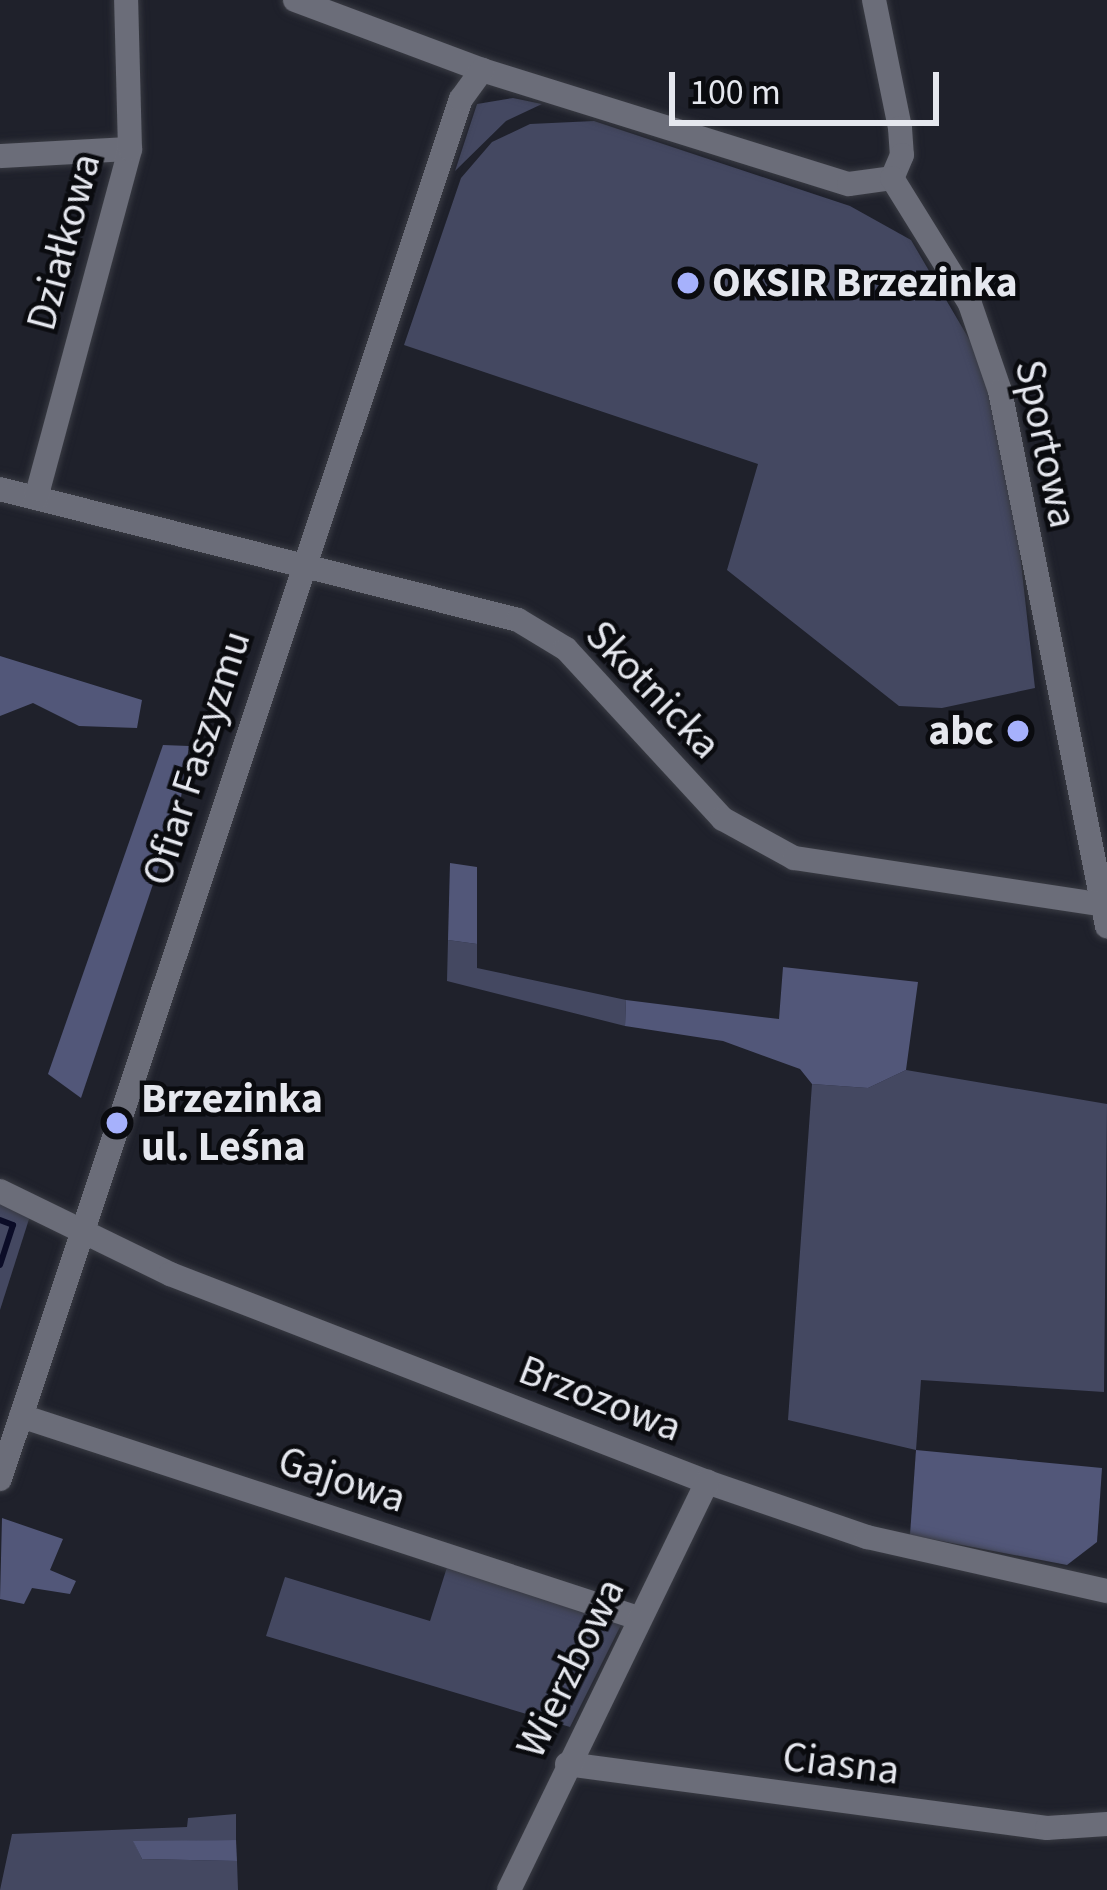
<!DOCTYPE html>
<html>
<head>
<meta charset="utf-8">
<style>
  body { margin:0 }
  #map { position:relative; width:1107px; height:1890px; overflow:hidden; background:#1f212b; font-family:"Source Sans 3",sans-serif }
  div>[style] { position:absolute }
  [style*='--x'] { left:calc(var(--x)*1px); top:calc(var(--y)*1px); width:calc(var(--w)*1px); rotate:calc(var(--a)*1deg) }
  .green>* { inset:0; background:#444861 }
  .forest>* { inset:0; background:#525779 }
  .stream>* { height:6px; margin:-3px; padding:0 3px; transform-origin:3px; border-radius:3px; background:#0b0c27 }
  .roads { filter:drop-shadow(0 0 3px #393b43) drop-shadow(0 0 3px #393b43) }
  .minor>* { height:24px; margin:-12px; padding:0 12px; transform-origin:12px; border-radius:12px; background:#6b6d79 }
  .dots>* { width:33px; height:33px; translate:-50% -50%; box-sizing:border-box; border:6px solid #0a0b0f; border-radius:50% }
  span { translate:-50% -50%; white-space:nowrap; text-align:center; line-height:1.15; -webkit-text-stroke:9px #0a0b0f; paint-order:stroke }
  .street-label { font-size:42px; color:#e5e7ee }
  .poi-label { font-size:42px; color:#e5e7ee; font-weight:700 }
  .left { translate:0 -50%; text-align:left }
  .right { translate:-100% -50%; text-align:right }
  .scale { position:absolute; left:669px; top:72px; width:270px; height:54px; box-sizing:border-box; border:6px solid #e5e7ee; border-top:0; padding-left:15px; font-size:36px; line-height:42px; white-space:nowrap; color:#e5e7ee; -webkit-text-stroke:9px #0a0b0f; paint-order:stroke }
</style>
</head>
<body>
<div id="map">
  <div class="green">
    <i style="clip-path:polygon(513px 98px,542px 104px,506px 121px,455px 171px,477px 104px)"></i>
    <i style="clip-path:polygon(594px 121px,850px 206px,911px 240px,979px 356px,1012px 482px,1035px 688px,942px 708px,899px 706px,727px 570px,758px 464px,404px 345px,461px 178px,492px 142px,530px 124px)"></i>
    <i style="clip-path:polygon(448px 940px,477px 944px,477px 968px,626px 1000px,625px 1026px,447px 981px)"></i>
    <i style="clip-path:polygon(906px 1070px,1107px 1104px,1104px 1392px,921px 1380px,916px 1450px,788px 1420px,812px 1084px,868px 1088px)"></i>
    <i style="clip-path:polygon(0 1202px,30px 1216px,0 1310px)"></i>
    <i style="clip-path:polygon(448px 1564px,622px 1623px,570px 1727px,266px 1636px,285px 1577px,430px 1621px)"></i>
    <i style="clip-path:polygon(236px 1814px,236px 1840px,134px 1842px,142px 1859px,237px 1861px,238px 1890px,0 1890px,12px 1834px,187px 1827px,188px 1818px)"></i>
  </div>
  <div class="forest">
    <i style="clip-path:polygon(0 656px,142px 700px,137px 728px,79px 726px,33px 703px,0 716px)"></i>
    <i style="clip-path:polygon(163px 745px,189px 746px,180px 804px,81px 1098px,48px 1074px)"></i>
    <i style="clip-path:polygon(450px 863px,477px 867px,477px 944px,448px 940px)"></i>
    <i style="clip-path:polygon(783px 967px,918px 982px,906px 1070px,868px 1088px,812px 1084px,800px 1069px,723px 1041px,625px 1026px,626px 1000px,779px 1019px)"></i>
    <i style="clip-path:polygon(916px 1450px,1102px 1468px,1097px 1542px,1067px 1565px,910px 1535px)"></i>
    <i style="clip-path:polygon(2px 1518px,63px 1539px,50px 1570px,76px 1581px,70px 1594px,32px 1588px,24px 1604px,0 1599px)"></i>
    <i style="clip-path:polygon(236px 1840px,237px 1861px,142px 1859px,133px 1841px)"></i>
  </div>
  <div class="stream">
    <i style="--x:0;--y:1220;--w:14;--a:21"></i>
    <i style="--x:13;--y:1225;--w:42;--a:108"></i>
  </div>
  <div class="roads">
    <div class="minor">
      <i style="--x:295;--y:0;--w:200;--a:20.5"></i>
      <i style="--x:482;--y:70;--w:384;--a:17.3"></i>
      <i style="--x:849;--y:184;--w:43;--a:-7.9"></i>
      <i style="--x:874;--y:0;--w:131;--a:78.5"></i>
      <i style="--x:900;--y:128;--w:27;--a:86"></i>
      <i style="--x:902;--y:155;--w:25;--a:113"></i>
      <i style="--x:0;--y:156;--w:130;--a:-3.1"></i>
      <i style="--x:892;--y:178;--w:148;--a:58.2"></i>
      <i style="--x:970;--y:304;--w:92;--a:71"></i>
      <i style="--x:1000;--y:391;--w:546;--a:78.69"></i>
      <i style="--x:0;--y:489;--w:534;--a:14.19"></i>
      <i style="--x:518;--y:620;--w:56;--a:31.1"></i>
      <i style="--x:566;--y:649;--w:231;--a:47.3"></i>
      <i style="--x:723;--y:819;--w:81;--a:28.8"></i>
      <i style="--x:794;--y:858;--w:314;--a:8.6"></i>
      <i style="--x:36;--y:498;--w:361;--a:-74.9"></i>
      <i style="--x:130;--y:149;--w:149;--a:-91.5"></i>
      <i style="--x:0;--y:1191;--w:189;--a:26"></i>
      <i style="--x:170;--y:1274;--w:576;--a:21.17"></i>
      <i style="--x:707;--y:1482;--w:169;--a:19"></i>
      <i style="--x:867;--y:1537;--w:246;--a:12.7"></i>
      <i style="--x:21;--y:1416;--w:649;--a:18.13"></i>
      <i style="--x:0;--y:1479;--w:1455;--a:-71.53"></i>
      <i style="--x:461;--y:99;--w:36;--a:-54"></i>
      <i style="--x:567;--y:1764;--w:484;--a:7.6"></i>
      <i style="--x:1047;--y:1828;--w:60;--a:-3.8"></i>
      <i style="--x:509;--y:1890;--w:454;--a:-64.1"></i>
    </div>
  </div>
  <div class="dots">
    <i style="left:688px;top:283px;background:#a6b1fc"></i>
    <i style="left:1018px;top:731px;background:#a6b1fc"></i>
    <i style="left:117px;top:1123px;background:#a6b1fc"></i>
  </div>
  <div class="street-label">
    <span style="left:64px;top:242px;rotate:-75deg">Działkowa</span>
    <span style="left:1046px;top:444px;rotate:78deg">Sportowa</span>
    <span style="left:653px;top:690px;rotate:46deg">Skotnicka</span>
    <span style="left:197px;top:758px;rotate:-72deg">Ofiar Faszyzmu</span>
    <span style="left:600px;top:1399px;rotate:21deg">Brzozowa</span>
    <span style="left:342px;top:1480px;rotate:18deg">Gajowa</span>
    <span style="left:571px;top:1668px;rotate:-64deg">Wierzbowa</span>
    <span style="left:841px;top:1764px;rotate:7deg">Ciasna</span>
  </div>
  <div class="poi-label">
    <span class="left" style="left:712px;top:283px">OKSIR Brzezinka</span>
    <span class="right" style="left:994px;top:731px">abc</span>
    <span class="left" style="left:141px;top:1123px">Brzezinka<br>ul. Leśna</span>
  </div>
  <div class="scale">100 m</div>
</div>
</body>
</html>
